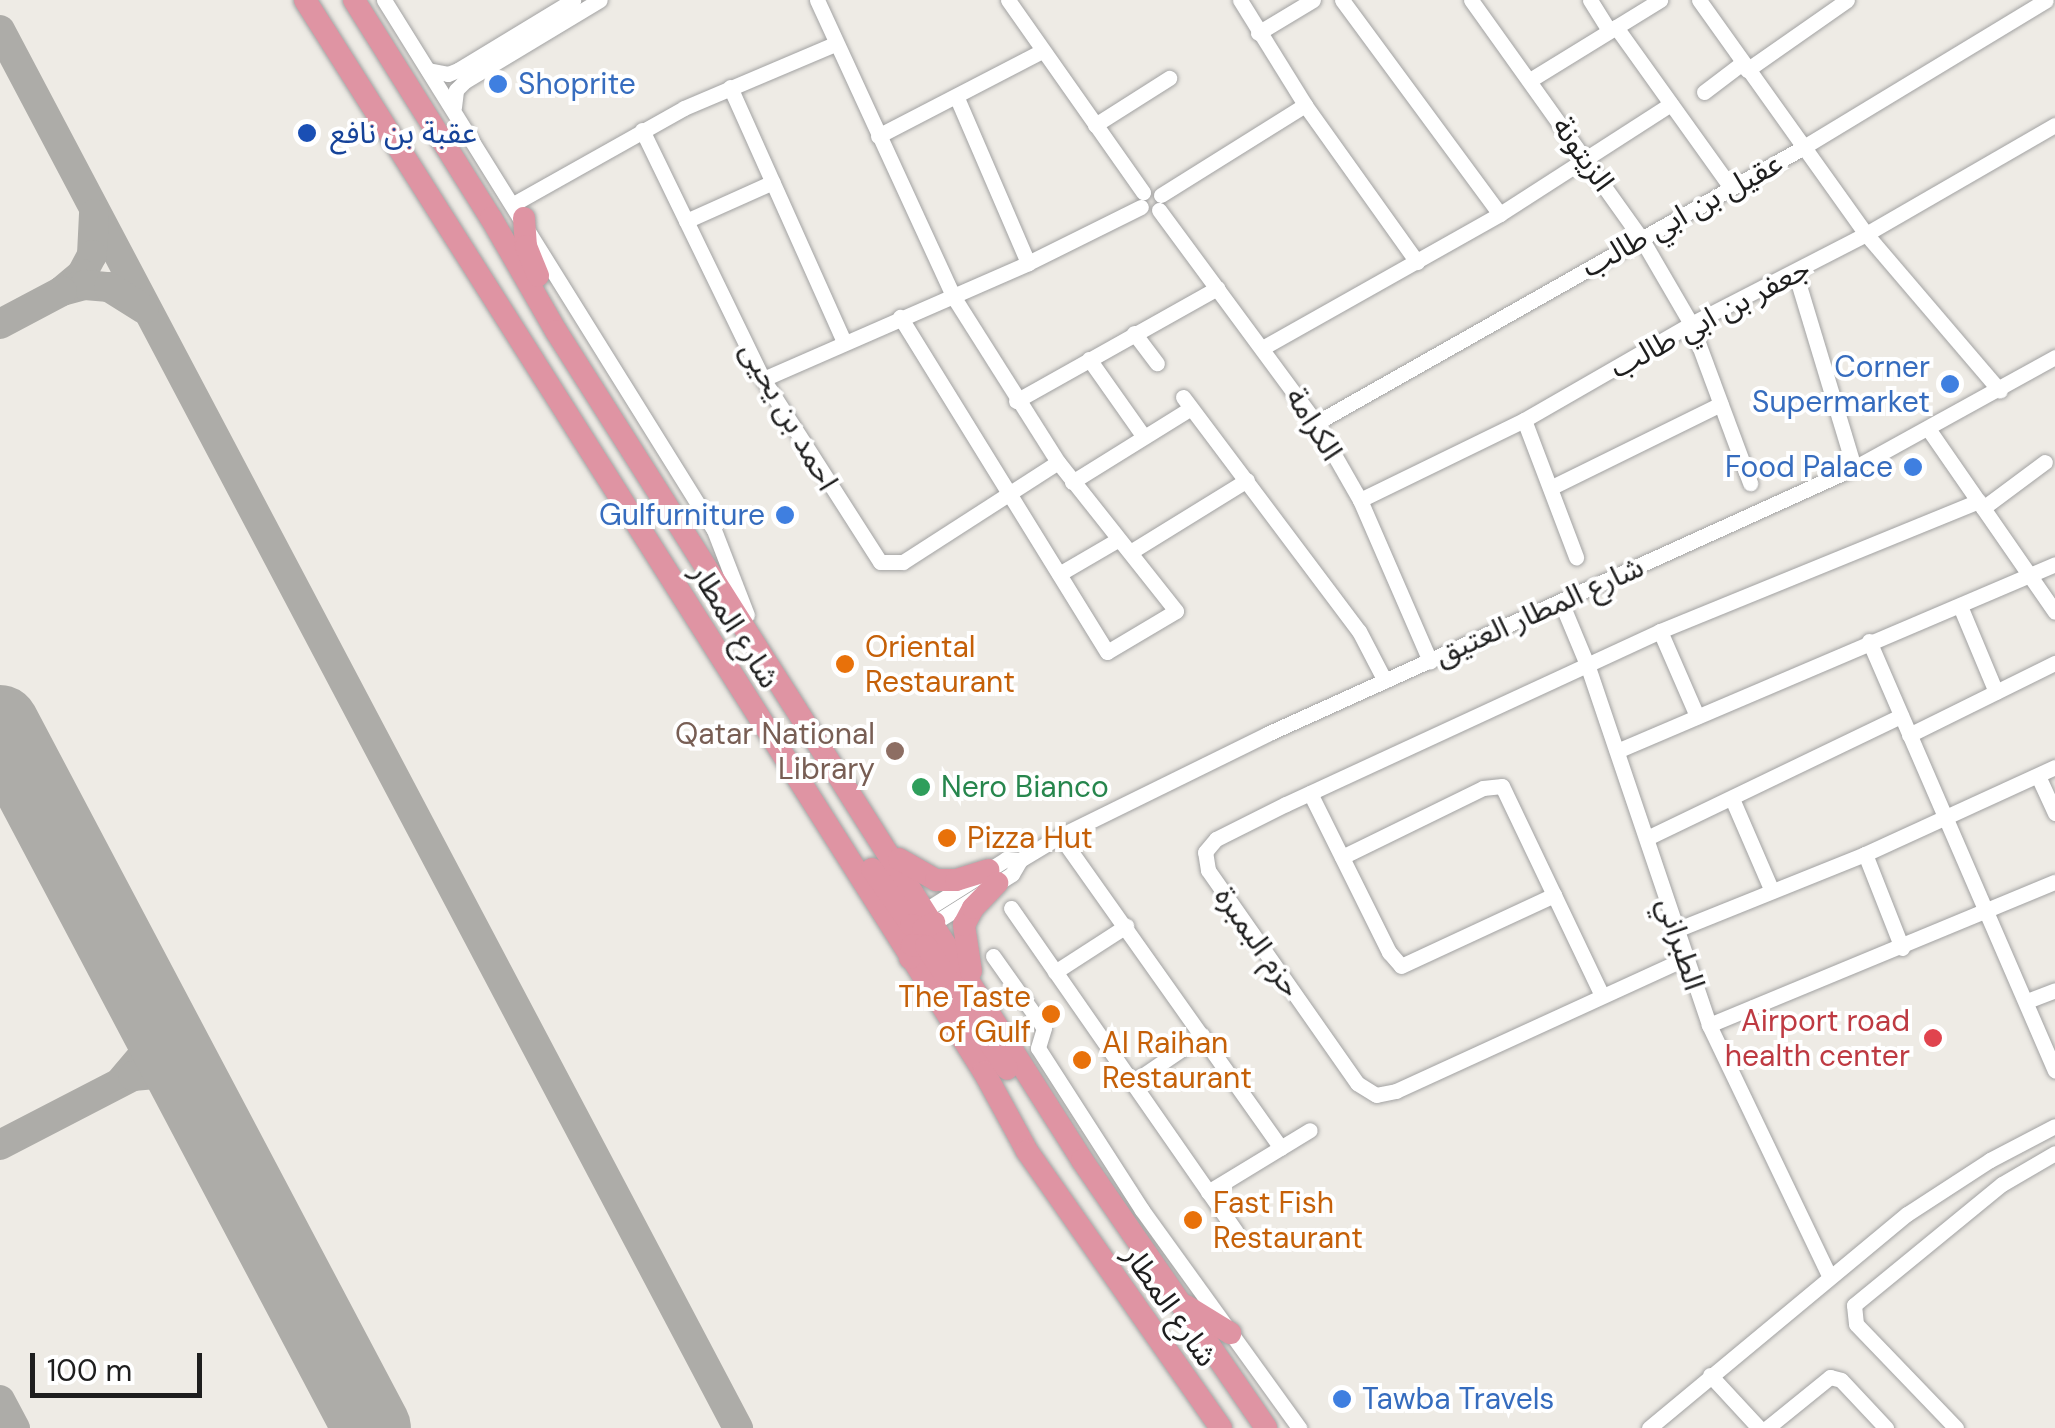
<!DOCTYPE html>
<html>
<head>
<meta charset="utf-8">
<style>
  body { margin:0 }
  #map { position:relative; width:2055px; height:1428px; overflow:hidden; background:#eeebe5; font-family:"DM Sans","Noto Sans Arabic",sans-serif }
  div>[style] { position:absolute }
  [style*='--x'] { left:calc(var(--x)*1px); top:calc(var(--y)*1px); width:calc(var(--w)*1px); rotate:calc(var(--a)*1deg) }
  .taxiway>* { height:30px; margin:-15px; padding:0 15px; transform-origin:15px; border-radius:15px; background:#adaca8 }
  .runway>* { height:78px; margin:-39px; padding:0 39px; transform-origin:39px; border-radius:39px; background:#adaca8 }
  .roads { filter:drop-shadow(0 0 2px #a2a2a2) drop-shadow(0 0 2px #a2a2a2) }
  .minor>* { height:15px; margin:-7.5px; padding:0 7.5px; transform-origin:7.5px; border-radius:7.5px; background:#fff }
  .highway>* { height:22px; margin:-11px; padding:0 11px; transform-origin:11px; border-radius:11px; background:#df94a3 }
  .dots>* { width:28px; height:28px; translate:-50% -50%; box-sizing:border-box; border:5px solid #fff; border-radius:50% }
  span { translate:-50% -50%; white-space:nowrap; text-align:center; line-height:1.15; -webkit-text-stroke:8px #fff; paint-order:stroke }
  .shop-label { font-size:30px; color:#366cbe }
  .left { translate:0 -50%; text-align:left }
  .right { translate:-100% -50%; text-align:right }
  .transit-label { font-size:30px; color:#164399 }
  .street-label { font-size:30px; color:#1e1e1e }
  .food-label { font-size:30px; color:#c56008 }
  .education-label { font-size:30px; color:#785e54 }
  .leisure-label { font-size:30px; color:#27864d }
  .health-label { font-size:30px; color:#be3a42 }
  .scale { position:absolute; left:30px; top:1353px; width:172px; height:45px; box-sizing:border-box; border:5px solid #1e1e1e; border-top:0; padding-left:12px; font-size:30px; line-height:35px; white-space:nowrap; color:#1e1e1e; -webkit-text-stroke:8px #fff; paint-order:stroke }
</style>
</head>
<body>
<div id="map">
  <div class="taxiway">
    <i style="--x:0;--y:30;--w:1581;--a:62.17"></i>
    <i style="--x:94;--y:214;--w:41;--a:92.8"></i>
    <i style="--x:92;--y:255;--w:21;--a:118"></i>
    <i style="--x:82;--y:274;--w:26;--a:140"></i>
    <i style="--x:62;--y:291;--w:24;--a:-15"></i>
    <i style="--x:85;--y:285;--w:24;--a:5"></i>
    <i style="--x:109;--y:287;--w:41;--a:32.2"></i>
    <i style="--x:0;--y:324;--w:70;--a:-28"></i>
    <i style="--x:122;--y:1080;--w:42;--a:-49.8"></i>
    <i style="--x:149;--y:1048;--w:21;--a:-79"></i>
    <i style="--x:153;--y:1027;--w:20;--a:-99"></i>
    <i style="--x:0;--y:1145;--w:150;--a:-27.4"></i>
    <i style="--x:133;--y:1076;--w:22;--a:-5"></i>
    <i style="--x:155;--y:1074;--w:22;--a:13"></i>
    <i style="--x:176;--y:1079;--w:33;--a:41"></i>
    <i style="--x:0;--y:1400;--w:32;--a:62"></i>
  </div>
  <div class="runway">
    <i style="--x:0;--y:724;--w:796;--a:62.15"></i>
  </div>
  <div class="roads">
    <div class="minor">
      <i style="--x:384;--y:0;--w:624;--a:58.09"></i>
      <i style="--x:714;--y:530;--w:91;--a:68.8"></i>
      <i style="--x:817;--y:0;--w:326;--a:65.3"></i>
      <i style="--x:953;--y:296;--w:196;--a:57.7"></i>
      <i style="--x:1058;--y:462;--w:190;--a:51.6"></i>
      <i style="--x:1176;--y:611;--w:80;--a:149.3"></i>
      <i style="--x:1107;--y:652;--w:394;--a:-121.7"></i>
      <i style="--x:1008;--y:0;--w:235;--a:54.9"></i>
      <i style="--x:1240;--y:0;--w:123;--a:58.2"></i>
      <i style="--x:1305;--y:105;--w:193;--a:54.5"></i>
      <i style="--x:1342;--y:0;--w:266;--a:53.6"></i>
      <i style="--x:1471;--y:0;--w:292;--a:54.5"></i>
      <i style="--x:1641;--y:238;--w:99;--a:59.8"></i>
      <i style="--x:1691;--y:324;--w:170;--a:69.6"></i>
      <i style="--x:1590;--y:0;--w:36;--a:58"></i>
      <i style="--x:1699;--y:0;--w:287;--a:54.5"></i>
      <i style="--x:1866;--y:234;--w:206;--a:49.5"></i>
      <i style="--x:1616;--y:27;--w:196;--a:54.4"></i>
      <i style="--x:1258;--y:33;--w:64;--a:-31"></i>
      <i style="--x:428;--y:70;--w:20;--a:11"></i>
      <i style="--x:448;--y:74;--w:11;--a:-22"></i>
      <i style="--x:458;--y:70;--w:135;--a:-31.3"></i>
      <i style="--x:1747;--y:70;--w:122;--a:-35"></i>
      <i style="--x:1530;--y:80;--w:153;--a:-31.6"></i>
      <i style="--x:730;--y:87;--w:279;--a:65.9"></i>
      <i style="--x:1704;--y:92;--w:48;--a:-37.3"></i>
      <i style="--x:957;--y:98;--w:180;--a:66.7"></i>
      <i style="--x:454;--y:107;--w:17;--a:-83"></i>
      <i style="--x:456;--y:90;--w:13;--a:-45"></i>
      <i style="--x:465;--y:81;--w:157;--a:-31"></i>
      <i style="--x:1095;--y:125;--w:88;--a:-32.4"></i>
      <i style="--x:642;--y:130;--w:277;--a:64.1"></i>
      <i style="--x:763;--y:379;--w:217;--a:57.4"></i>
      <i style="--x:880;--y:562;--w:23;--a:0"></i>
      <i style="--x:903;--y:562;--w:184;--a:-32.8"></i>
      <i style="--x:878;--y:136;--w:185;--a:-27.4"></i>
      <i style="--x:1161;--y:195;--w:170;--a:-32"></i>
      <i style="--x:515;--y:203;--w:194;--a:-29.3"></i>
      <i style="--x:684;--y:108;--w:164;--a:-23"></i>
      <i style="--x:1159;--y:210;--w:265;--a:53.6"></i>
      <i style="--x:1316;--y:423;--w:89;--a:60.3"></i>
      <i style="--x:1360;--y:500;--w:176;--a:66.5"></i>
      <i style="--x:686;--y:221;--w:95;--a:-24.1"></i>
      <i style="--x:1795;--y:272;--w:205;--a:73.2"></i>
      <i style="--x:1134;--y:333;--w:38;--a:53"></i>
      <i style="--x:1264;--y:347;--w:271;--a:-29.4"></i>
      <i style="--x:1500;--y:214;--w:203;--a:-32.8"></i>
      <i style="--x:1089;--y:359;--w:95;--a:54.8"></i>
      <i style="--x:763;--y:379;--w:289;--a:-23.6"></i>
      <i style="--x:1028;--y:263;--w:126;--a:-26.4"></i>
      <i style="--x:1183;--y:397;--w:293;--a:53.1"></i>
      <i style="--x:1359;--y:631;--w:56;--a:62.5"></i>
      <i style="--x:1016;--y:401;--w:231;--a:-29.3"></i>
      <i style="--x:1524;--y:420;--w:147;--a:69.2"></i>
      <i style="--x:1316;--y:423;--w:558;--a:-29.5"></i>
      <i style="--x:1802;--y:148;--w:285;--a:-31.2"></i>
      <i style="--x:1929;--y:430;--w:221;--a:55.3"></i>
      <i style="--x:1072;--y:482;--w:140;--a:-31.9"></i>
      <i style="--x:1552;--y:487;--w:188;--a:-26.2"></i>
      <i style="--x:1360;--y:500;--w:182;--a:-26"></i>
      <i style="--x:1524;--y:420;--w:193;--a:-29.9"></i>
      <i style="--x:1691;--y:324;--w:197;--a:-27.2"></i>
      <i style="--x:1866;--y:234;--w:218;--a:-30"></i>
      <i style="--x:1983;--y:508;--w:77;--a:-36.6"></i>
      <i style="--x:1132;--y:551;--w:135;--a:-31.7"></i>
      <i style="--x:1059;--y:574;--w:69;--a:-30.3"></i>
      <i style="--x:1561;--y:602;--w:70;--a:67.4"></i>
      <i style="--x:1588;--y:667;--w:378;--a:71.3"></i>
      <i style="--x:1709;--y:1025;--w:277;--a:64.4"></i>
      <i style="--x:1960;--y:606;--w:93;--a:67.3"></i>
      <i style="--x:1660;--y:631;--w:93;--a:66.5"></i>
      <i style="--x:1869;--y:641;--w:468;--a:66.6"></i>
      <i style="--x:1909;--y:735;--w:163;--a:-26.3"></i>
      <i style="--x:1617;--y:751;--w:476;--a:-23.1"></i>
      <i style="--x:2038;--y:776;--w:41;--a:65.3"></i>
      <i style="--x:1310;--y:793;--w:178;--a:63.6"></i>
      <i style="--x:1389;--y:952;--w:18;--a:49"></i>
      <i style="--x:1401;--y:966;--w:169;--a:-24.9"></i>
      <i style="--x:1733;--y:801;--w:98;--a:66.6"></i>
      <i style="--x:1060;--y:836;--w:382;--a:54.7"></i>
      <i style="--x:1647;--y:838;--w:282;--a:-25.7"></i>
      <i style="--x:1865;--y:854;--w:101;--a:68.5"></i>
      <i style="--x:1342;--y:857;--w:157;--a:-26.1"></i>
      <i style="--x:1483;--y:788;--w:19;--a:-6"></i>
      <i style="--x:1502;--y:786;--w:230;--a:64.5"></i>
      <i style="--x:1011;--y:908;--w:394;--a:55.2"></i>
      <i style="--x:916;--y:916;--w:107;--a:-32.3"></i>
      <i style="--x:1006;--y:859;--w:14;--a:4"></i>
      <i style="--x:934;--y:923;--w:92;--a:-32.1"></i>
      <i style="--x:1012;--y:874;--w:16;--a:-60"></i>
      <i style="--x:1020;--y:860;--w:47;--a:-31"></i>
      <i style="--x:1060;--y:836;--w:231;--a:-26.2"></i>
      <i style="--x:1267;--y:734;--w:644;--a:-24.38"></i>
      <i style="--x:1854;--y:468;--w:230;--a:-28.9"></i>
      <i style="--x:1676;--y:930;--w:204;--a:-21.9"></i>
      <i style="--x:1865;--y:854;--w:209;--a:-24.6"></i>
      <i style="--x:993;--y:956;--w:88;--a:54.7"></i>
      <i style="--x:1044;--y:1028;--w:21;--a:107"></i>
      <i style="--x:1038;--y:1048;--w:193;--a:57.3"></i>
      <i style="--x:1142;--y:1210;--w:269;--a:54.2"></i>
      <i style="--x:1684;--y:959;--w:317;--a:155.4"></i>
      <i style="--x:1396;--y:1091;--w:20;--a:169"></i>
      <i style="--x:1376;--y:1095;--w:22;--a:-148"></i>
      <i style="--x:1357;--y:1083;--w:260;--a:-125"></i>
      <i style="--x:1208;--y:870;--w:18;--a:-99"></i>
      <i style="--x:1205;--y:852;--w:17;--a:-50"></i>
      <i style="--x:1216;--y:839;--w:78;--a:-26.6"></i>
      <i style="--x:1286;--y:804;--w:412;--a:-24.8"></i>
      <i style="--x:1660;--y:631;--w:344;--a:-22.2"></i>
      <i style="--x:1055;--y:972;--w:85;--a:-32.9"></i>
      <i style="--x:2027;--y:1001;--w:30;--a:-21"></i>
      <i style="--x:1709;--y:1025;--w:374;--a:-22.5"></i>
      <i style="--x:1132;--y:1083;--w:85;--a:-34.4"></i>
      <i style="--x:1208;--y:1192;--w:119;--a:-31.3"></i>
      <i style="--x:1710;--y:1375;--w:72;--a:47.2"></i>
      <i style="--x:1649;--y:1428;--w:335;--a:-39.7"></i>
      <i style="--x:1907;--y:1214;--w:99;--a:-33"></i>
      <i style="--x:1990;--y:1160;--w:73;--a:-27.6"></i>
      <i style="--x:1767;--y:1428;--w:81;--a:-39"></i>
      <i style="--x:1830;--y:1377;--w:11;--a:15"></i>
      <i style="--x:1841;--y:1380;--w:66;--a:46.8"></i>
      <i style="--x:1956;--y:1428;--w:144;--a:-133.9"></i>
      <i style="--x:1856;--y:1324;--w:19;--a:-96"></i>
      <i style="--x:1854;--y:1305;--w:191;--a:-39.3"></i>
      <i style="--x:2002;--y:1184;--w:61;--a:-30.3"></i>
    </div>
    <div class="highway">
      <i style="--x:305;--y:0;--w:1269;--a:57.65"></i>
      <i style="--x:984;--y:1072;--w:90;--a:61.4"></i>
      <i style="--x:1027;--y:1151;--w:338;--a:55"></i>
      <i style="--x:354;--y:0;--w:257;--a:57.9"></i>
      <i style="--x:491;--y:218;--w:130;--a:60.1"></i>
      <i style="--x:556;--y:331;--w:982;--a:57.6"></i>
      <i style="--x:1082;--y:1160;--w:325;--a:55.5"></i>
      <i style="--x:524;--y:218;--w:28;--a:86"></i>
      <i style="--x:526;--y:246;--w:32;--a:68"></i>
      <i style="--x:899;--y:859;--w:43;--a:29.6"></i>
      <i style="--x:936;--y:880;--w:20;--a:0"></i>
      <i style="--x:956;--y:880;--w:34;--a:-17"></i>
      <i style="--x:872;--y:869;--w:68;--a:55.1"></i>
      <i style="--x:911;--y:925;--w:13;--a:18"></i>
      <i style="--x:923;--y:929;--w:13;--a:-29"></i>
      <i style="--x:910;--y:958;--w:13;--a:-81"></i>
      <i style="--x:912;--y:945;--w:14;--a:4"></i>
      <i style="--x:926;--y:946;--w:147;--a:56.6"></i>
      <i style="--x:971;--y:971;--w:47;--a:-98.7"></i>
      <i style="--x:964;--y:925;--w:19;--a:-62"></i>
      <i style="--x:973;--y:908;--w:35;--a:-46"></i>
      <i style="--x:1186;--y:1306;--w:52;--a:31.5"></i>
    </div>
  </div>
  <div class="dots">
    <i style="left:498px;top:84px;background:#3f7fe0"></i>
    <i style="left:307px;top:133px;background:#1a4fb4"></i>
    <i style="left:1950px;top:384px;background:#3f7fe0"></i>
    <i style="left:1913px;top:467px;background:#3f7fe0"></i>
    <i style="left:785px;top:515px;background:#3f7fe0"></i>
    <i style="left:845px;top:664px;background:#e8710a"></i>
    <i style="left:895px;top:751px;background:#8d6e63"></i>
    <i style="left:921px;top:787px;background:#2e9e5b"></i>
    <i style="left:947px;top:838px;background:#e8710a"></i>
    <i style="left:1051px;top:1014px;background:#e8710a"></i>
    <i style="left:1933px;top:1038px;background:#e0444e"></i>
    <i style="left:1082px;top:1060px;background:#e8710a"></i>
    <i style="left:1193px;top:1220px;background:#e8710a"></i>
    <i style="left:1342px;top:1399px;background:#3f7fe0"></i>
  </div>
  <div class="shop-label">
    <span class="left" style="left:518px;top:84px">Shoprite</span>
    <span class="right" style="left:1930px;top:384px">Corner<br>Supermarket</span>
    <span class="right" style="left:1893px;top:467px">Food Palace</span>
    <span class="right" style="left:765px;top:515px">Gulfurniture</span>
    <span class="left" style="left:1362px;top:1399px">Tawba Travels</span>
  </div>
  <div class="transit-label">
    <span class="left" style="left:330px;top:133px">عقبة بن نافع</span>
  </div>
  <div class="street-label">
    <span style="left:1583px;top:154px;rotate:55deg">الزيتونة</span>
    <span style="left:1682px;top:215px;rotate:-29deg">عقيل بن ابي طالب</span>
    <span style="left:1710px;top:318px;rotate:-28deg">جعفر بن ابي طالب</span>
    <span style="left:789px;top:416px;rotate:60deg">احمد بن يحيى</span>
    <span style="left:1314px;top:424px;rotate:58deg">الكرامة</span>
    <span style="left:1539px;top:611px;rotate:-24deg">شارع المطار العتيق</span>
    <span style="left:735px;top:626px;rotate:58deg">شارع المطار</span>
    <span style="left:1258px;top:942px;rotate:55deg">حزم البمبرة</span>
    <span style="left:1681px;top:944px;rotate:72deg">الطبراني</span>
    <span style="left:1170px;top:1306px;rotate:55deg">شارع المطار</span>
  </div>
  <div class="food-label">
    <span class="left" style="left:865px;top:664px">Oriental<br>Restaurant</span>
    <span class="left" style="left:967px;top:838px">Pizza Hut</span>
    <span class="right" style="left:1031px;top:1014px">The Taste<br>of Gulf</span>
    <span class="left" style="left:1102px;top:1060px">Al Raihan<br>Restaurant</span>
    <span class="left" style="left:1213px;top:1220px">Fast Fish<br>Restaurant</span>
  </div>
  <div class="education-label">
    <span class="right" style="left:875px;top:751px">Qatar National<br>Library</span>
  </div>
  <div class="leisure-label">
    <span class="left" style="left:941px;top:787px">Nero Bianco</span>
  </div>
  <div class="health-label">
    <span class="right" style="left:1910px;top:1038px">Airport road<br>health center</span>
  </div>
  <div class="scale">100 m</div>
</div>
</body>
</html>
